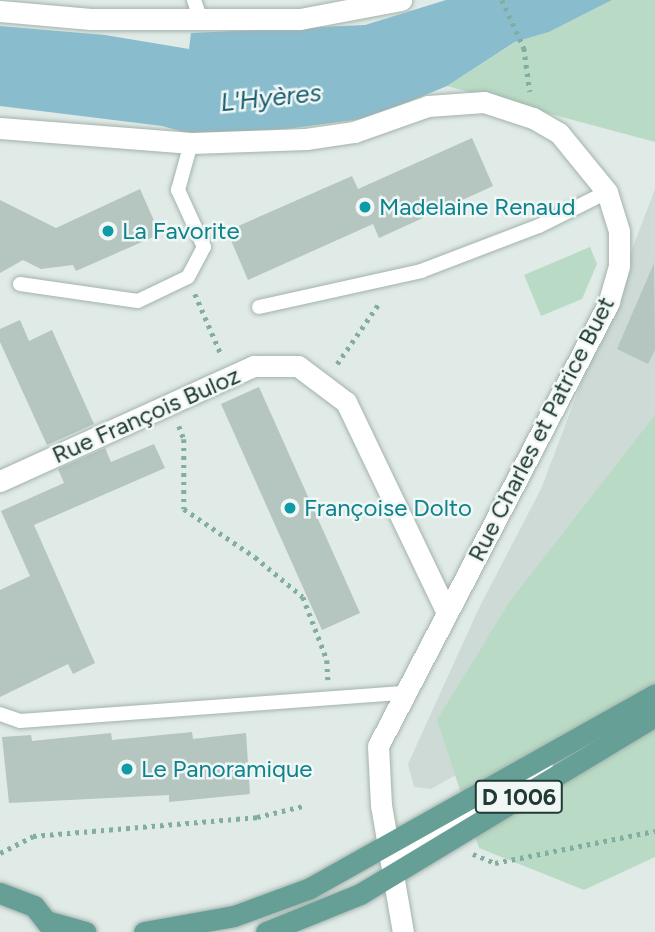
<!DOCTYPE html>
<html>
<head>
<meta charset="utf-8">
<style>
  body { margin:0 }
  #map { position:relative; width:655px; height:932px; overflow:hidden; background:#e0eae6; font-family:Figtree,sans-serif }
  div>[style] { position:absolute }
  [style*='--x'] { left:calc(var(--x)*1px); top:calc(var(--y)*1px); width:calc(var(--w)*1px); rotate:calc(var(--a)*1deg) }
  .built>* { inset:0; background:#cedad5 }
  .green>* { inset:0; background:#b9dbc5 }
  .water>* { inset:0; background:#89bdce }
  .building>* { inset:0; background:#b5c5c0 }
  .path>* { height:4.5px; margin-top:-2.25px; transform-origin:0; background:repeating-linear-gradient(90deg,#81ada3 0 3.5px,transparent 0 8.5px) }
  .roads { filter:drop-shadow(0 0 2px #a3b2ad) drop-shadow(0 0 2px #a3b2ad) }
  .service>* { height:14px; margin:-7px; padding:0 7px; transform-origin:7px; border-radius:7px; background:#fff }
  .minor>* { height:21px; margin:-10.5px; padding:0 10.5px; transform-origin:10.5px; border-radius:10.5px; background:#fff }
  .tertiary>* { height:21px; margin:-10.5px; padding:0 10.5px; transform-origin:10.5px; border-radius:10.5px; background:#fff }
  .primary>* { height:21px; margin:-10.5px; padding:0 10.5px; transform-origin:10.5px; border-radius:10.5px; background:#659f95 }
  .dots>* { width:19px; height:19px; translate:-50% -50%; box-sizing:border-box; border:4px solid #f0f7f4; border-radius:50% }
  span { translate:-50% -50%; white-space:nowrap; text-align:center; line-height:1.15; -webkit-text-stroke:5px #f0f7f4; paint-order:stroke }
  .shield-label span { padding:2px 5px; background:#f0f7f4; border:2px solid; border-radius:5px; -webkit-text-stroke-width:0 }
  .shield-label { font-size:23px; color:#213a35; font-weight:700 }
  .culture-label { font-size:24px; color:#0d838f }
  .left { translate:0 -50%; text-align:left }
  .street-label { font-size:24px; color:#213a35 }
  .water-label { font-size:26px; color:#1d5e73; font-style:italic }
</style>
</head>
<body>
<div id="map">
  <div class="built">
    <i style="clip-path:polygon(655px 189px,655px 663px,431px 789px,414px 787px,408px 764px,479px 608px,541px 489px)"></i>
  </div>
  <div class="green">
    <i style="clip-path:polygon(612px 0,655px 0,655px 142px,447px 86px,516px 42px,549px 32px)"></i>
    <i style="clip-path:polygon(590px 247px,597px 264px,582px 299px,541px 316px,524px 275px)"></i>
    <i style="clip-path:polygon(655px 415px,655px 857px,584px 890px,479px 848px,437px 720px,510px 601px)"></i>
  </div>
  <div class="water">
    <i style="clip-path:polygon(446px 0,612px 0,549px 32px,515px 42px,447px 86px,370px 118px,286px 129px,191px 134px,162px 126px,0 106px,0 26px,105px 35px,189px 49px,191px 33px,365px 25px)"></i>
  </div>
  <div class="building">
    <i style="clip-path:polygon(472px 138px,493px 186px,379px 238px,373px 224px,248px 280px,227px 231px,352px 176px,358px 189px)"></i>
    <i style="clip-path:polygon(140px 189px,160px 234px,76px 271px,73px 265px,41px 269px,23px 260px,0 273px,0 200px,56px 228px)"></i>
    <i style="clip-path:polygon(654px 263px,655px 350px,648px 364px,617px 349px)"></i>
    <i style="clip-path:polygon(20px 320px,29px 341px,52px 330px,94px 424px,47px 445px,0 342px,0 329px)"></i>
    <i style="clip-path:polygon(259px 387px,360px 613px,322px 630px,221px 404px)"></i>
    <i style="clip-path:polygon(154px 444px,165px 468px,34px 525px,95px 663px,73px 674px,68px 664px,0 697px,0 590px,30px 576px,1px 511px,64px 483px,58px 469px,105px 448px,111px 462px)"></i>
    <i style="clip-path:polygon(192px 732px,193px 739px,246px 733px,250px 794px,169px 802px,169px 795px,9px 803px,2px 737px,31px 735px,32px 741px,111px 733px,112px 740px)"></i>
  </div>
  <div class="path">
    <i style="--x:502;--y:0;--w:53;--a:65.4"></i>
    <i style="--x:524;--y:48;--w:44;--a:82.2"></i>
    <i style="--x:195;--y:294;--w:65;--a:66.6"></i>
    <i style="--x:337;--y:364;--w:75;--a:-55.3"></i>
    <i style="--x:179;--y:426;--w:14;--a:69"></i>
    <i style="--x:184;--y:439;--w:70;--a:90"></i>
    <i style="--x:184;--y:509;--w:86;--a:34.1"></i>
    <i style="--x:255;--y:557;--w:62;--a:39.8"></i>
    <i style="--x:303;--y:597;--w:67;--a:69.1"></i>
    <i style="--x:327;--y:660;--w:20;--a:87"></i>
    <i style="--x:0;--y:853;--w:37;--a:-27"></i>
    <i style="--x:33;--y:836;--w:225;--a:-4.8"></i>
    <i style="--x:257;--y:817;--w:47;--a:-13.4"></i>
    <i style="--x:473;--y:854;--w:24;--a:22"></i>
    <i style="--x:495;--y:863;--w:163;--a:-11.3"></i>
  </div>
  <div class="roads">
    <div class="service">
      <i style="--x:194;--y:0;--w:21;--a:71"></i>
      <i style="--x:20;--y:284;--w:119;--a:8.2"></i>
      <i style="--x:138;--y:301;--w:55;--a:-25.6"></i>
      <i style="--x:188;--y:277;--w:34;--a:-62"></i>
      <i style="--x:204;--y:247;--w:63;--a:-114.5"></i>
      <i style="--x:178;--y:190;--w:49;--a:-74.5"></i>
      <i style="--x:259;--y:307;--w:166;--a:-12.5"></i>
      <i style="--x:421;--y:271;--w:126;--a:-20.9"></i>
      <i style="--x:539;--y:226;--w:76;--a:-26.6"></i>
      <i style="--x:0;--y:714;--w:21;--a:19"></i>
      <i style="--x:20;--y:721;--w:384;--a:-4.2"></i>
    </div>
    <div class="minor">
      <i style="--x:0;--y:128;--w:192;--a:4.5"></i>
      <i style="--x:191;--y:143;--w:115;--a:-2"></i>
      <i style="--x:306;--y:139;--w:49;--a:-8.3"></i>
      <i style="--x:354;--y:132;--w:78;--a:-19.4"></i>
      <i style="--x:428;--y:106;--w:56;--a:-4.1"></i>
      <i style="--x:484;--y:102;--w:52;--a:18.1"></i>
      <i style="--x:533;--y:118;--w:30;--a:30"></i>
      <i style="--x:559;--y:133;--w:76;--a:50.9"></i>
      <i style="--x:607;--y:192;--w:41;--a:72.9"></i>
      <i style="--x:619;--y:231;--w:35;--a:90"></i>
      <i style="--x:619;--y:266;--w:37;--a:106"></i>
      <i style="--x:609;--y:302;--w:500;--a:117.49"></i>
      <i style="--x:378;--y:746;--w:59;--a:87.1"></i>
      <i style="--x:381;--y:805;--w:129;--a:80.2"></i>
      <i style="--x:0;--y:481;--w:279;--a:-24.4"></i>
      <i style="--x:254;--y:366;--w:44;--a:0"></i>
      <i style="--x:298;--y:366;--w:60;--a:36.9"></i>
      <i style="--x:346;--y:402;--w:232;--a:64.4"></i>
      <i style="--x:391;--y:858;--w:152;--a:-30.4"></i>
      <i style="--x:522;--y:781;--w:27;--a:-42"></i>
    </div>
    <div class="tertiary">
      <i style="--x:0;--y:11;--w:91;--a:5"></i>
      <i style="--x:91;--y:19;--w:209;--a:0"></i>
      <i style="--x:300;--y:19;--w:103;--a:-10.7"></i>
    </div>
    <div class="primary">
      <i style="--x:0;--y:893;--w:36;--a:21"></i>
      <i style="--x:34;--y:906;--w:33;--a:52"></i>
      <i style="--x:50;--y:922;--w:37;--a:16"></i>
      <i style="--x:144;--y:932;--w:91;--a:-10.1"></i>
      <i style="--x:234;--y:916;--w:81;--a:-20.2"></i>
      <i style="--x:310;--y:888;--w:396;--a:-29.3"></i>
      <i style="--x:266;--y:932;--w:101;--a:-22"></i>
      <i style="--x:360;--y:894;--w:345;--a:-31.1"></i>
    </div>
  </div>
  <div class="dots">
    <i style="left:365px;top:207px;background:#0f9aa8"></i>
    <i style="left:108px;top:231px;background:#0f9aa8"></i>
    <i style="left:290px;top:508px;background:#0f9aa8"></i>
    <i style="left:127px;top:769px;background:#0f9aa8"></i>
  </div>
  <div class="shield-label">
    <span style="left:519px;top:797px">D 1006</span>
  </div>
  <div class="culture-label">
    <span class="left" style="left:379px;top:207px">Madelaine Renaud</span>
    <span class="left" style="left:122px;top:231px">La Favorite</span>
    <span class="left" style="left:304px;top:508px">Françoise Dolto</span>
    <span class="left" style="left:141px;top:769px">Le Panoramique</span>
  </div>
  <div class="street-label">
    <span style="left:146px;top:415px;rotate:-24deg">Rue François Buloz</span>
    <span style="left:541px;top:429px;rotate:-63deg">Rue Charles et Patrice Buet</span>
  </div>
  <div class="water-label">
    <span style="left:271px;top:98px;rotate:-6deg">L'Hyères</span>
  </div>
</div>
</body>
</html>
